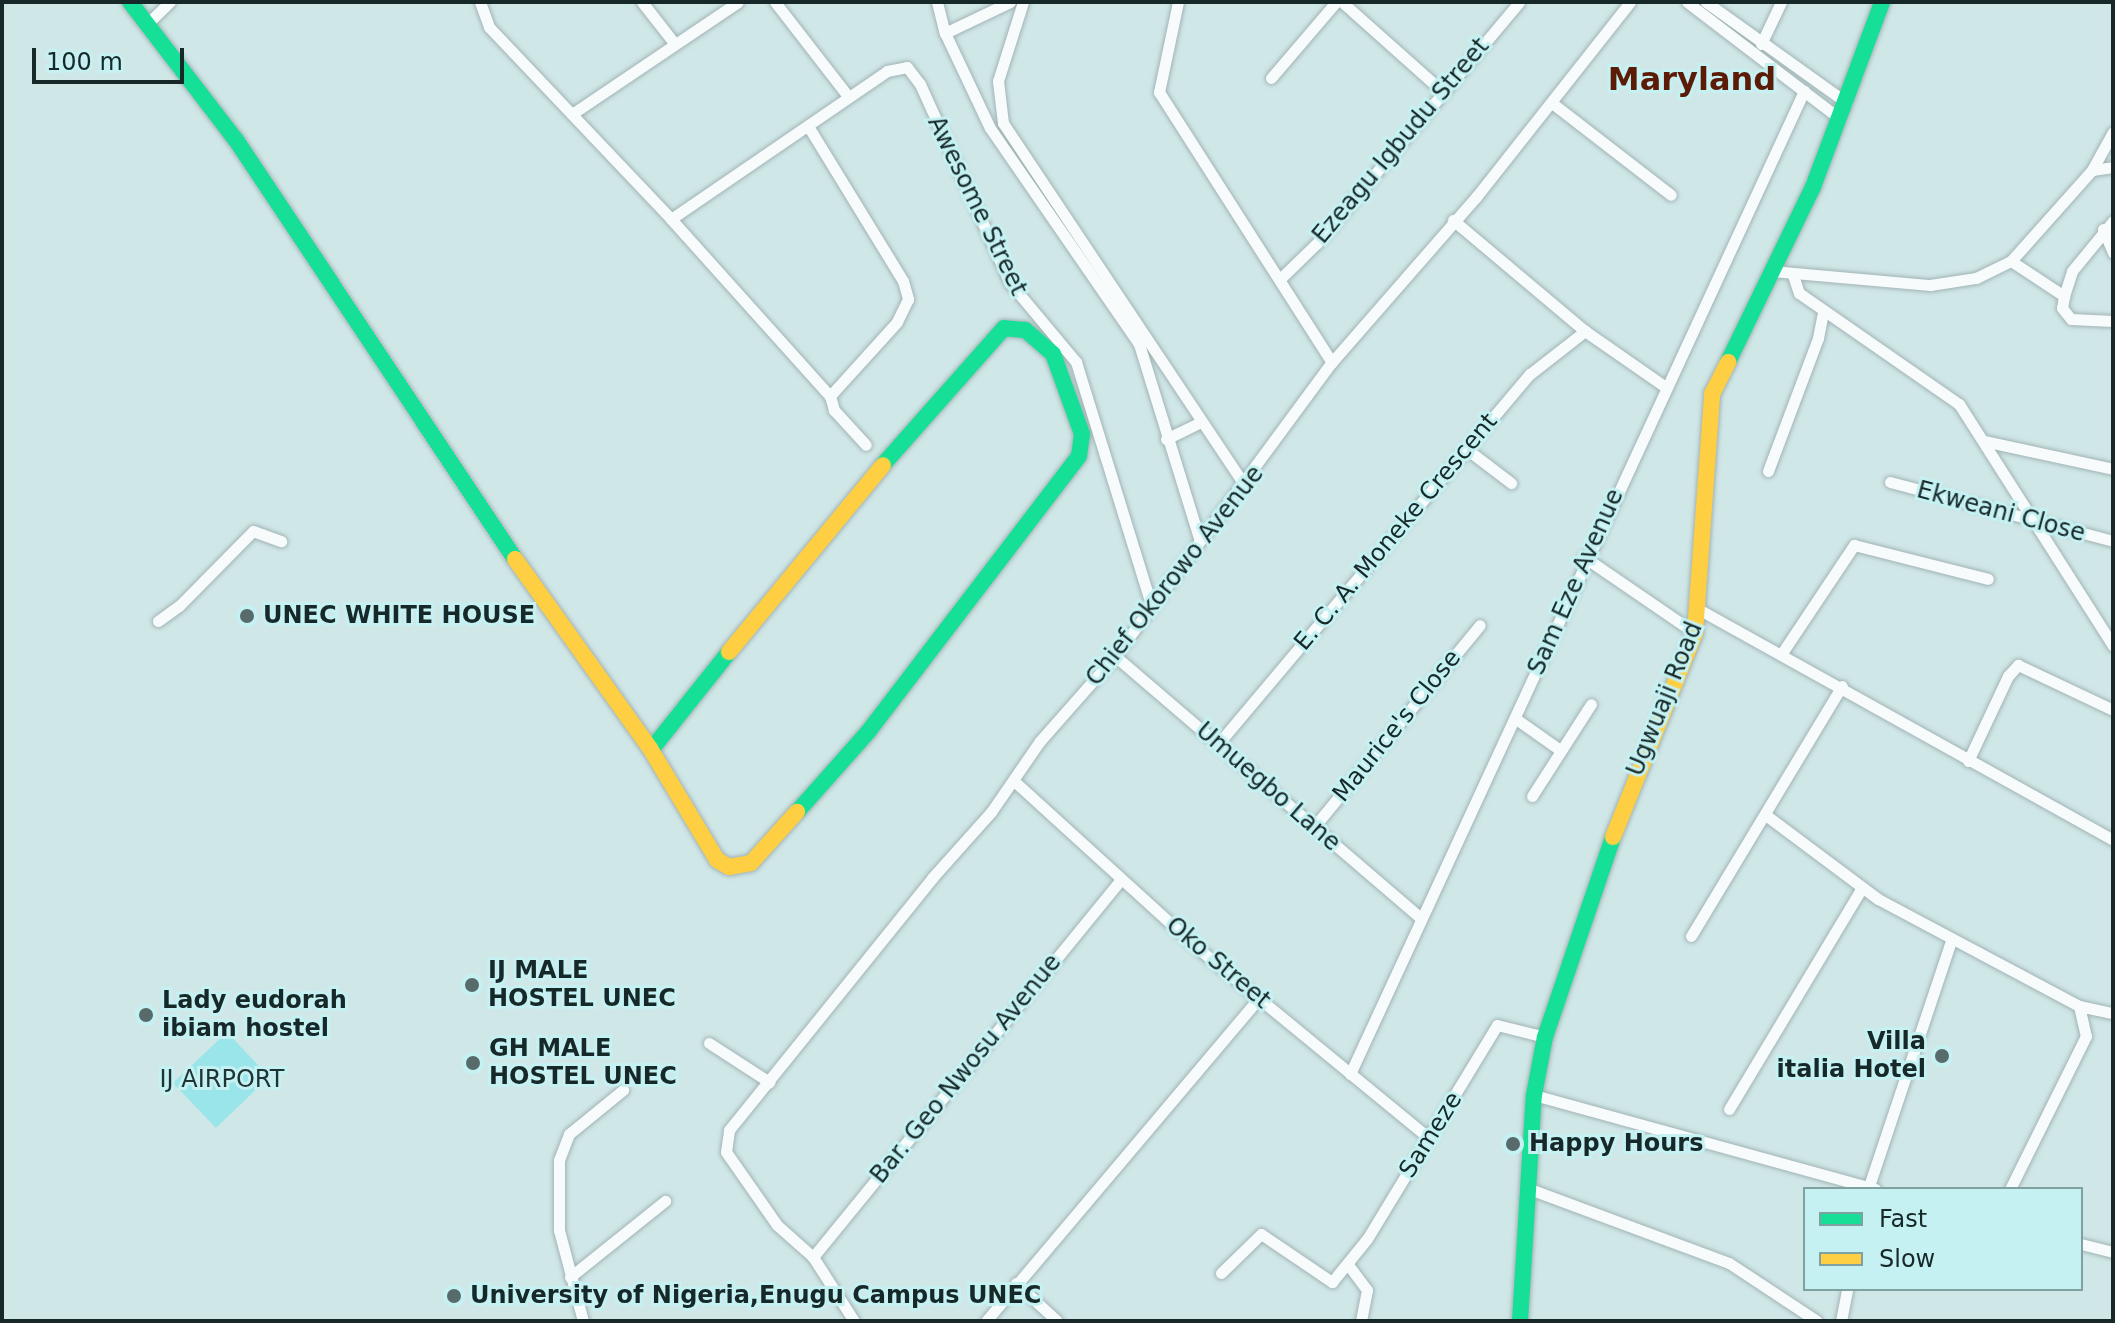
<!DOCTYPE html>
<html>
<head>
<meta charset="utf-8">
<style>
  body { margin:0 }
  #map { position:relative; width:2115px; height:1323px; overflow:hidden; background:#d0e7e8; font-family:"DejaVu Sans",sans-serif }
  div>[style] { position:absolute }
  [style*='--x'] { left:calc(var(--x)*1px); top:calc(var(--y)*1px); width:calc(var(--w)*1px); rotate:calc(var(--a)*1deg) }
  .green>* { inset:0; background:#9ae5e9 }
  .roads { filter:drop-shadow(0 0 2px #a2b4b5) drop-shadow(0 0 2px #a2b4b5) }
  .street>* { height:11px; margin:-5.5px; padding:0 5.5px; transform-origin:5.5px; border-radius:5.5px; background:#f8fbfc }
  .fast>* { height:16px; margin:-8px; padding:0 8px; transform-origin:8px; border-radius:8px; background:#16e098 }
  .slow>* { height:16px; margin:-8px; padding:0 8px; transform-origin:8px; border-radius:8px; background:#ffcf43 }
  .dots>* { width:22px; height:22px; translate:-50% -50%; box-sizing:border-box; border:4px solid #c5f1f3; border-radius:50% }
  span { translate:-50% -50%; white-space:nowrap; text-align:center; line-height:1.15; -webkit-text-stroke:6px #c5f1f3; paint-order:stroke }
  .street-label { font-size:24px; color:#172828 }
  .poi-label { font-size:24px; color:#172828; font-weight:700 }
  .left { translate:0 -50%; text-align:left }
  .right { translate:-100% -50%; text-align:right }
  .park-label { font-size:24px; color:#1e3334 }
  .district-label { font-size:32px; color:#5c1b07; font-weight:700 }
  .frame { position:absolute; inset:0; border:4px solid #172828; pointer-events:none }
  .legend { position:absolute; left:1803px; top:1187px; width:280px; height:104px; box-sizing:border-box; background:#c5f1f3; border:2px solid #7fa1a2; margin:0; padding:10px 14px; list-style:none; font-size:24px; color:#172828 }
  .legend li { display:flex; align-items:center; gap:16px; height:40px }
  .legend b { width:40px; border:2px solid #7fa1a2 }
  .scale { position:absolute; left:32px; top:48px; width:152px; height:36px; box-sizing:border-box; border:4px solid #172828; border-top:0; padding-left:10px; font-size:24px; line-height:28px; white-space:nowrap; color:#172828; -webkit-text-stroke:6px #c5f1f3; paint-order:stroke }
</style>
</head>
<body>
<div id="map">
  <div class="green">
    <i style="clip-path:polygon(227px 1032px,269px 1077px,216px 1128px,173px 1083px)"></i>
  </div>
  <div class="roads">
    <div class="street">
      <i style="--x:480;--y:2;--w:27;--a:70"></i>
      <i style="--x:489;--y:27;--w:265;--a:46.5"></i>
      <i style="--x:671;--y:219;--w:238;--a:48.1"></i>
      <i style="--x:830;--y:396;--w:15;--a:74"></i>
      <i style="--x:834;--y:410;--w:47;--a:47.6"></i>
      <i style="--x:642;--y:2;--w:52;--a:52"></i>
      <i style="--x:775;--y:2;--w:119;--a:52.2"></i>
      <i style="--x:937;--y:2;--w:32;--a:76"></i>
      <i style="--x:945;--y:33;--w:105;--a:64.7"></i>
      <i style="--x:990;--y:128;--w:262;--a:55.4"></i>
      <i style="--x:1139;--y:344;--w:206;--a:72.8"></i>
      <i style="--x:1023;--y:2;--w:83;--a:107.6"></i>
      <i style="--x:998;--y:81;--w:42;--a:83.2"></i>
      <i style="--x:1003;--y:123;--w:434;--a:56.3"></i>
      <i style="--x:1178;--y:2;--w:92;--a:101.9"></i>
      <i style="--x:1159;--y:92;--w:321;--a:57.4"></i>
      <i style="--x:1342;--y:2;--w:134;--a:41.7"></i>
      <i style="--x:1687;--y:2;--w:193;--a:37.4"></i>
      <i style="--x:1706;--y:2;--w:173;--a:35.6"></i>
      <i style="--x:149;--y:22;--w:29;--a:-44"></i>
      <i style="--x:945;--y:33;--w:72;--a:-25.5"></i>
      <i style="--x:1761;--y:44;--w:47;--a:-64.5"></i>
      <i style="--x:1271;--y:78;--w:100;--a:-49.5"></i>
      <i style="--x:1552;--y:103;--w:150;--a:37.7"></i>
      <i style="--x:572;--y:114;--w:200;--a:-34"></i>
      <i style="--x:808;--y:126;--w:182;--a:58.5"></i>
      <i style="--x:903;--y:281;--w:19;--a:74"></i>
      <i style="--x:908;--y:299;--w:25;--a:116"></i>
      <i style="--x:897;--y:322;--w:100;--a:132.2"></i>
      <i style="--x:2092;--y:170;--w:43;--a:-61.1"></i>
      <i style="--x:671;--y:219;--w:262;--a:-34.4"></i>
      <i style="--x:887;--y:71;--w:20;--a:-11"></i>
      <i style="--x:907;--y:67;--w:21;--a:53"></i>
      <i style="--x:920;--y:84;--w:218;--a:65.7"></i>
      <i style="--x:1010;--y:283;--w:103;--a:50.1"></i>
      <i style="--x:1076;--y:362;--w:253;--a:72.8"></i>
      <i style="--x:1453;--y:220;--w:172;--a:40.1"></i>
      <i style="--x:1585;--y:331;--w:96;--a:34.8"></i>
      <i style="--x:2103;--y:229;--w:26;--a:67"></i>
      <i style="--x:2011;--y:261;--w:64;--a:33.4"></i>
      <i style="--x:2064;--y:296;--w:12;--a:99"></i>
      <i style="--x:2062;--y:308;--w:14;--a:51"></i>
      <i style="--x:2071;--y:319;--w:42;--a:2.7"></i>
      <i style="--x:1772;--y:271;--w:159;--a:5.1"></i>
      <i style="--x:1930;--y:285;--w:47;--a:-8.7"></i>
      <i style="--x:1976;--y:278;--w:39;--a:-26"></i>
      <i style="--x:2011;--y:261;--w:122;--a:-48.3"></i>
      <i style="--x:2092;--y:170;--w:21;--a:-8"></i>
      <i style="--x:1793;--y:275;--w:19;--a:72"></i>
      <i style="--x:1799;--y:293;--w:195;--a:34.8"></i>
      <i style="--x:1959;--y:404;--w:287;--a:57.5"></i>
      <i style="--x:1281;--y:278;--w:50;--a:-44.2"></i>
      <i style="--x:1317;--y:243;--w:314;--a:-50"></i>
      <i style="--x:2064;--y:296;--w:26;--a:-72"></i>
      <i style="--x:2072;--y:271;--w:65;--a:-50.6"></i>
      <i style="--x:1166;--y:439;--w:39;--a:-26"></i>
      <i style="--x:1984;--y:441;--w:132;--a:12.2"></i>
      <i style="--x:1469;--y:451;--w:53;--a:37.3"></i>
      <i style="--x:1768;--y:471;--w:142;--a:-69.4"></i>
      <i style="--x:1818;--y:338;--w:26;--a:-79"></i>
      <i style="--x:1890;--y:482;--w:231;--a:14.8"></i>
      <i style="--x:1584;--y:557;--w:135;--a:34.4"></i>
      <i style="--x:1700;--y:610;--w:473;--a:29.1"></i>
      <i style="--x:158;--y:621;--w:26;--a:-36"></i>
      <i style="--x:179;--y:606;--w:105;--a:-45.4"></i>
      <i style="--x:253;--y:531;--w:30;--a:20"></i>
      <i style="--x:1782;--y:653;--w:130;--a:-56.3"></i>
      <i style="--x:1854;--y:545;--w:138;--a:14.2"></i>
      <i style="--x:1115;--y:656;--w:401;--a:40.6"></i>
      <i style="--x:1516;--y:719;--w:54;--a:35.2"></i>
      <i style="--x:1218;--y:744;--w:484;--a:-49.9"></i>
      <i style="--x:1530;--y:374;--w:70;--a:-38"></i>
      <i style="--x:1968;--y:761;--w:94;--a:-64.8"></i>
      <i style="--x:2008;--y:676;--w:15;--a:-48"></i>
      <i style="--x:2018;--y:665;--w:105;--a:25.3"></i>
      <i style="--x:1014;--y:781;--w:251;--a:42.3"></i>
      <i style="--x:1200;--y:950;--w:295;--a:39.4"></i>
      <i style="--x:1532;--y:796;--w:109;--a:-57.3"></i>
      <i style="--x:1767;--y:816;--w:139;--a:36.8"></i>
      <i style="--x:1878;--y:899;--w:228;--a:28"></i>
      <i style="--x:2079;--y:1006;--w:31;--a:77"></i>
      <i style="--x:2086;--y:1036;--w:171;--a:116.4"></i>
      <i style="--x:1314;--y:827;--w:261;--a:-50.6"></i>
      <i style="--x:1691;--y:936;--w:292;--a:-58.9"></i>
      <i style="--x:2079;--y:1006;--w:35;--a:12"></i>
      <i style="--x:709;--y:1043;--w:72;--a:33"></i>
      <i style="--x:1350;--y:1074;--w:1083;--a:-65.21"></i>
      <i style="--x:1534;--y:1095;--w:354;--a:15.4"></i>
      <i style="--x:1729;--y:1109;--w:258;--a:-59"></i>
      <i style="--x:1527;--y:1188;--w:215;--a:20.4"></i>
      <i style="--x:1729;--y:1263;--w:105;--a:33.4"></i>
      <i style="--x:1868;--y:1189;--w:262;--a:-71.5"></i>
      <i style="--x:2081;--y:1244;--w:33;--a:14"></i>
      <i style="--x:813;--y:1257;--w:486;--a:-50.8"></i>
      <i style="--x:1349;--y:1266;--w:30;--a:53"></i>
      <i style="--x:1367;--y:1290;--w:32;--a:101"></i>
      <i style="--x:1221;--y:1273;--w:56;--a:-44.3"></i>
      <i style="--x:1261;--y:1234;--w:86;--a:34.1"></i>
      <i style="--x:1332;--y:1282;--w:55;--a:-50.9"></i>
      <i style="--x:1367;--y:1239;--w:250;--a:-58.7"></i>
      <i style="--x:1497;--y:1025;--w:49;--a:14"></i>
      <i style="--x:570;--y:1277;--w:122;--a:-38.7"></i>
      <i style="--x:1016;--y:1283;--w:56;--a:42.8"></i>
      <i style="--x:583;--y:1321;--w:94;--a:-104.8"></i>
      <i style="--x:559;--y:1230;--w:70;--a:-90"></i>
      <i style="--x:559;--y:1160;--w:28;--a:-69"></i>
      <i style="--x:569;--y:1134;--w:70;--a:-39.2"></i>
      <i style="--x:854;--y:1321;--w:76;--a:-122.6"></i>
      <i style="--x:813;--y:1257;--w:48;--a:-138.4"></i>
      <i style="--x:777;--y:1225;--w:89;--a:-124.9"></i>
      <i style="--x:726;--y:1152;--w:22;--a:-82"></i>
      <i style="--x:729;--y:1130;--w:324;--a:-51.1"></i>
      <i style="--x:932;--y:878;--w:89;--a:-48.2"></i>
      <i style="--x:991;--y:812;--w:86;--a:-55.4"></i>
      <i style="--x:1040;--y:741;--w:113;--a:-48.6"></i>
      <i style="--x:1115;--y:656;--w:365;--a:-53.6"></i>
      <i style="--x:1332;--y:362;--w:219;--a:-48.9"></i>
      <i style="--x:1476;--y:197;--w:248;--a:-51.7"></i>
      <i style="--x:986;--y:1321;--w:423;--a:-49.8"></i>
      <i style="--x:1841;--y:1321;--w:33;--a:-79"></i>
    </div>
    <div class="fast">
      <i style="--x:130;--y:2;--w:174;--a:52.5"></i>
      <i style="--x:236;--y:140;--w:503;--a:56.34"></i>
      <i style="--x:1728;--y:362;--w:195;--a:-64.1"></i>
      <i style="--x:1813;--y:187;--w:197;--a:-69.5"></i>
      <i style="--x:651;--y:750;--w:125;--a:-51.5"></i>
      <i style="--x:797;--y:812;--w:107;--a:-48.4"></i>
      <i style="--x:868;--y:732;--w:347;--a:-52.6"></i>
      <i style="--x:1079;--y:456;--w:22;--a:-82"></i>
      <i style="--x:1082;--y:434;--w:85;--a:-109.9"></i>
      <i style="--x:1053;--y:354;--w:37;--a:-139"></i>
      <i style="--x:1025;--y:330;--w:21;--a:-175"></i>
      <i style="--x:1004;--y:328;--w:183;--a:131.5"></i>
      <i style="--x:1520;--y:1321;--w:226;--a:-86.5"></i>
      <i style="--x:1534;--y:1095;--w:59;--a:-79.3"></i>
      <i style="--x:1545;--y:1037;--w:211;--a:-71.2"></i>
    </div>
    <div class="slow">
      <i style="--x:515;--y:559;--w:234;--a:54.5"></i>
      <i style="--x:651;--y:750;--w:128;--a:59"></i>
      <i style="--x:717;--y:860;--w:14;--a:30"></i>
      <i style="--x:729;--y:867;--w:22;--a:-10"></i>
      <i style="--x:751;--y:863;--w:69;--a:-48"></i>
      <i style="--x:729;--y:652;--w:242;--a:-50.5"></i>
      <i style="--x:1613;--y:837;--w:220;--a:-68.1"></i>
      <i style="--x:1695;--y:633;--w:240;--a:-85.9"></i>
      <i style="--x:1712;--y:394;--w:36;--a:-63"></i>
    </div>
  </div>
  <div class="dots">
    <i style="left:247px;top:616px;background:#586b6b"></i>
    <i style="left:472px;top:985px;background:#586b6b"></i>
    <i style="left:146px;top:1015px;background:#586b6b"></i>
    <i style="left:1942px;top:1056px;background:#586b6b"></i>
    <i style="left:473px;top:1063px;background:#586b6b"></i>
    <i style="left:1513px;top:1144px;background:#586b6b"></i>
    <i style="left:454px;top:1296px;background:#586b6b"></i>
  </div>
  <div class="street-label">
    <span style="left:1401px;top:141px;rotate:-50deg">Ezeagu Igbudu Street</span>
    <span style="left:977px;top:206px;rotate:64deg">Awesome Street</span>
    <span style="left:2001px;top:512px;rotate:15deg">Ekweani Close</span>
    <span style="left:1396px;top:532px;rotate:-50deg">E. C. A. Moneke Crescent</span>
    <span style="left:1175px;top:576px;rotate:-52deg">Chief Okorowo Avenue</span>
    <span style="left:1576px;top:582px;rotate:-66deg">Sam Eze Avenue</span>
    <span style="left:1665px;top:699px;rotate:-68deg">Ugwuaji Road</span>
    <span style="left:1397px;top:726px;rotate:-51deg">Maurice's Close</span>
    <span style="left:1268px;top:787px;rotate:41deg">Umuegbo Lane</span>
    <span style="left:1218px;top:963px;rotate:40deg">Oko Street</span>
    <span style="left:966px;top:1069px;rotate:-51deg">Bar. Geo Nwosu Avenue</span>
    <span style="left:1431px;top:1135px;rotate:-58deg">Sameze</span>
  </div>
  <div class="poi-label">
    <span class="left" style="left:263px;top:616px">UNEC WHITE HOUSE</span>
    <span class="left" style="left:488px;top:985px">IJ MALE<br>HOSTEL UNEC</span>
    <span class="left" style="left:162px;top:1015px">Lady eudorah<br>ibiam hostel</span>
    <span class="right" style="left:1926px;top:1056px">Villa<br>italia Hotel</span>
    <span class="left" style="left:489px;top:1063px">GH MALE<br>HOSTEL UNEC</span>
    <span class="left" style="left:1529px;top:1144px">Happy Hours</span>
    <span class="left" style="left:470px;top:1296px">University of Nigeria,Enugu Campus UNEC</span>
  </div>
  <div class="park-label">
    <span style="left:222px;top:1080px">IJ AIRPORT</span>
  </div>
  <div class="district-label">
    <span style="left:1692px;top:79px">Maryland</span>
  </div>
  <div class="frame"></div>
  <ul class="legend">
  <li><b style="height:10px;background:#16e098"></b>Fast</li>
  <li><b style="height:10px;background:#ffcf43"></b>Slow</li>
  </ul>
  <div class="scale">100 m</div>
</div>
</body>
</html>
